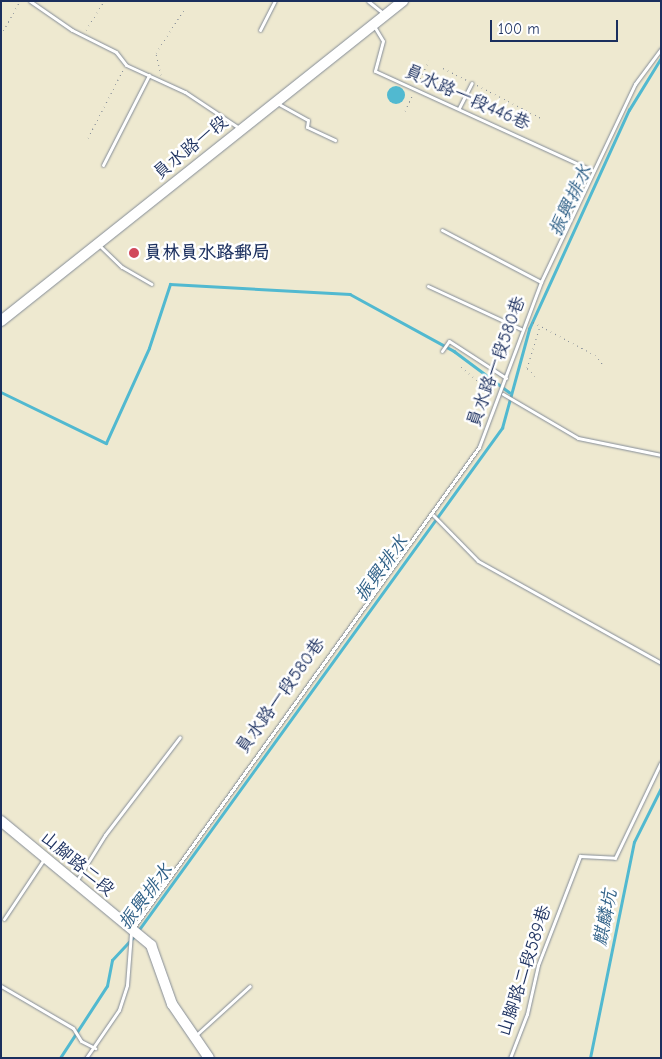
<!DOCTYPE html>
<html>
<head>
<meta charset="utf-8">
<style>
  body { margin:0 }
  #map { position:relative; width:662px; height:1059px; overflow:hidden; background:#eee9d0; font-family:"Comic Neue","LXGW WenKai TC",sans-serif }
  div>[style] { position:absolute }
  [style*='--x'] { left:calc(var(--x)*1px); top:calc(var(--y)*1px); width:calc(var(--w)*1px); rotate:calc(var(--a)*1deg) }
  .water>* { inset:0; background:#51b9d0 }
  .round { border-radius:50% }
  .stream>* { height:2.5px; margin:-1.25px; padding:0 1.25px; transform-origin:1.25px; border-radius:1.25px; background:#51b9d0 }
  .path>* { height:1px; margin-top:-0.5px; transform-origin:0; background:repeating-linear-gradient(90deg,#848c97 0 1px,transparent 0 5px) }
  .roads { filter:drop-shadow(0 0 1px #848c97) drop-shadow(0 0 1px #848c97) }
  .lane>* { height:3px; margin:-1.5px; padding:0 1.5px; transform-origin:1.5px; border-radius:1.5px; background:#fff }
  .secondary>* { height:10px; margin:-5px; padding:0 5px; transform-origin:5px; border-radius:5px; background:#fff }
  .dots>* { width:14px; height:14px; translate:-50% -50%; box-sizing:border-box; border:2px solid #fff; border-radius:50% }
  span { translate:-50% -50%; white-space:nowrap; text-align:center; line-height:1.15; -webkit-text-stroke:5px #fff; paint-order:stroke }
  .street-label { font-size:18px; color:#1b2f5e }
  .poi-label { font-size:18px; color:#1b2f5e; font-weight:700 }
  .left { translate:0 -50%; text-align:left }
  .water-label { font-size:19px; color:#2e5f86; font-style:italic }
  .frame { position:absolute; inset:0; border:2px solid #1b2f5e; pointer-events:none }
  .scale { position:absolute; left:490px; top:20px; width:128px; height:22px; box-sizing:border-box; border:2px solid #1b2f5e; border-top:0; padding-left:6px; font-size:15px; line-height:18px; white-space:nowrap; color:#1b2f5e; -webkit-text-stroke:4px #fff; paint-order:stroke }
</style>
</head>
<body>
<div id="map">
  <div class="water">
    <i class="round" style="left:387px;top:86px;width:18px;height:18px"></i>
  </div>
  <div class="stream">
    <i style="--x:1;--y:392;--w:117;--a:25.9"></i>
    <i style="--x:106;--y:443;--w:104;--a:-65.6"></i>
    <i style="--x:149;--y:348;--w:67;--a:-71.8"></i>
    <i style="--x:170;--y:284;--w:180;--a:3.2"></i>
    <i style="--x:350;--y:294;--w:119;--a:28.7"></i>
    <i style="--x:454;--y:351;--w:69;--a:36.7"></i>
    <i style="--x:138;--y:931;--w:621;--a:-54.11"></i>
    <i style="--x:502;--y:428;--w:103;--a:-74.7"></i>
    <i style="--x:529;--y:329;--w:241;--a:-65.5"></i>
    <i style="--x:629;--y:110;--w:61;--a:-58.4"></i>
    <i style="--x:60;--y:1058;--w:86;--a:-56.9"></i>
    <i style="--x:107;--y:986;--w:26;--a:-79"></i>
    <i style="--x:112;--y:960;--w:34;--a:-47"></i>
    <i style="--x:590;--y:1058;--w:220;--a:-78.5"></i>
    <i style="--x:634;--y:842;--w:60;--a:-63.4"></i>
  </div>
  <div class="path">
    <i style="--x:86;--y:30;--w:34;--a:-58"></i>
    <i style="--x:1;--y:35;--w:39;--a:-61"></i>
    <i style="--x:443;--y:68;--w:27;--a:27"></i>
    <i style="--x:161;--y:75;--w:23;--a:-103"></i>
    <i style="--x:156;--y:53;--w:54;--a:-57.2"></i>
    <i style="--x:418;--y:83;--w:25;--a:-64"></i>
    <i style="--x:477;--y:85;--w:72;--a:27.3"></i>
    <i style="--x:405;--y:111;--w:17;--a:-65"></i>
    <i style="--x:88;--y:138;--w:76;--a:-62.8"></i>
    <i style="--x:533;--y:322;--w:70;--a:28"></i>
    <i style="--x:595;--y:355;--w:14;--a:51"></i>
    <i style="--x:461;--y:367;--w:40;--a:39"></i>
    <i style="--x:535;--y:376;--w:11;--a:-135"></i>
    <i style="--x:527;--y:368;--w:44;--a:-72.8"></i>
  </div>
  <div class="roads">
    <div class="lane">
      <i style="--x:30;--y:1;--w:51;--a:34.6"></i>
      <i style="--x:72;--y:30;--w:49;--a:26.6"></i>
      <i style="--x:116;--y:52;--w:16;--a:52"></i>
      <i style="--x:126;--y:65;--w:65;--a:24.6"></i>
      <i style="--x:185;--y:92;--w:65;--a:33.7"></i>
      <i style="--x:368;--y:1;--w:19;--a:39"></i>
      <i style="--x:374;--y:26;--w:17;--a:59"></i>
      <i style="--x:383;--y:41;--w:31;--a:105"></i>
      <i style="--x:375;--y:71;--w:240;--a:24.6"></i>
      <i style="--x:260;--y:30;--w:33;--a:-63"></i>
      <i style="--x:277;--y:103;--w:35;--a:29"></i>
      <i style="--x:308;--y:120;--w:7;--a:98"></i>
      <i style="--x:307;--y:127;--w:31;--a:25"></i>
      <i style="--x:459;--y:108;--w:28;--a:-63"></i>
      <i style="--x:103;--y:165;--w:101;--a:-62.9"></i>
      <i style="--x:442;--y:230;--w:112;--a:27.7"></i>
      <i style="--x:100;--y:246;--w:30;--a:44"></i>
      <i style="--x:122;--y:267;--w:34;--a:30"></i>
      <i style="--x:428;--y:286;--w:102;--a:24.8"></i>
      <i style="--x:442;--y:351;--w:12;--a:-55"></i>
      <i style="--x:449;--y:341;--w:68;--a:33"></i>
      <i style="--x:503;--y:394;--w:87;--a:30.4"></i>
      <i style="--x:578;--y:438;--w:85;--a:11.6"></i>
      <i style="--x:433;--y:515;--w:64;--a:45.6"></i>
      <i style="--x:478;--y:561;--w:210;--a:29.1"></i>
      <i style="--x:77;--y:880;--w:53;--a:-58.1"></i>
      <i style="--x:105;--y:835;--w:123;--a:-52.6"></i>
      <i style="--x:4;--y:919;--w:72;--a:-56.3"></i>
      <i style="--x:134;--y:927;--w:591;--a:-54.29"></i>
      <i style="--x:479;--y:447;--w:176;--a:-69.4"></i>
      <i style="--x:541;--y:282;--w:219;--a:-64.6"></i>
      <i style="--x:635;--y:84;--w:44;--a:-53.4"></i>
      <i style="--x:1;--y:986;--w:83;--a:30.3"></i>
      <i style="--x:73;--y:1028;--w:15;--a:58"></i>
      <i style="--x:81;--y:1041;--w:16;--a:27"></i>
      <i style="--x:195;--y:1036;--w:74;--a:-42.3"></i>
      <i style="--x:86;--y:1058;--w:58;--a:-55.5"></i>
      <i style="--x:119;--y:1010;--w:26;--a:-72"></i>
      <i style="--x:127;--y:985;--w:52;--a:-85.6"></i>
      <i style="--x:510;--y:1058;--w:47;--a:-68.9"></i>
      <i style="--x:527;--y:1014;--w:50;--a:-77.3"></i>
      <i style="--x:538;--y:965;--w:117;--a:-68.9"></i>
      <i style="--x:580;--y:856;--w:35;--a:3"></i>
      <i style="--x:615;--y:858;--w:106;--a:-64.4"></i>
    </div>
    <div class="secondary">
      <i style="--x:1;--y:321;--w:514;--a:-38.52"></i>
      <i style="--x:1;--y:821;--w:195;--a:39.6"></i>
      <i style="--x:151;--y:945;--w:63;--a:70.4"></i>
      <i style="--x:172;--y:1004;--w:65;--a:55.6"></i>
    </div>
  </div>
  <div class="dots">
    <i style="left:134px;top:253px;background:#d1495b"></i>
  </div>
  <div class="street-label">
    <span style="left:467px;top:98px;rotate:24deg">員水路一段446巷</span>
    <span style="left:191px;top:148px;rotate:-39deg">員水路一段</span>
    <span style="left:497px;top:362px;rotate:-70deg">員水路一段580巷</span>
    <span style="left:281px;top:696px;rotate:-54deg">員水路一段580巷</span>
    <span style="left:77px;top:864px;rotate:40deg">山腳路二段</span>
    <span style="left:525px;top:971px;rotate:-72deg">山腳路二段589巷</span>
  </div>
  <div class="poi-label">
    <span class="left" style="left:144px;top:253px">員林員水路郵局</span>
  </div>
  <div class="water-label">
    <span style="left:571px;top:201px;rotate:-65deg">振興排水</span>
    <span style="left:382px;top:569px;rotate:-54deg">振興排水</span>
    <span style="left:146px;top:897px;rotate:-53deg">振興排水</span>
    <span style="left:606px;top:918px;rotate:-79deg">麒麟坑</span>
  </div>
  <div class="frame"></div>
  <div class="scale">100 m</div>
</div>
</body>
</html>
